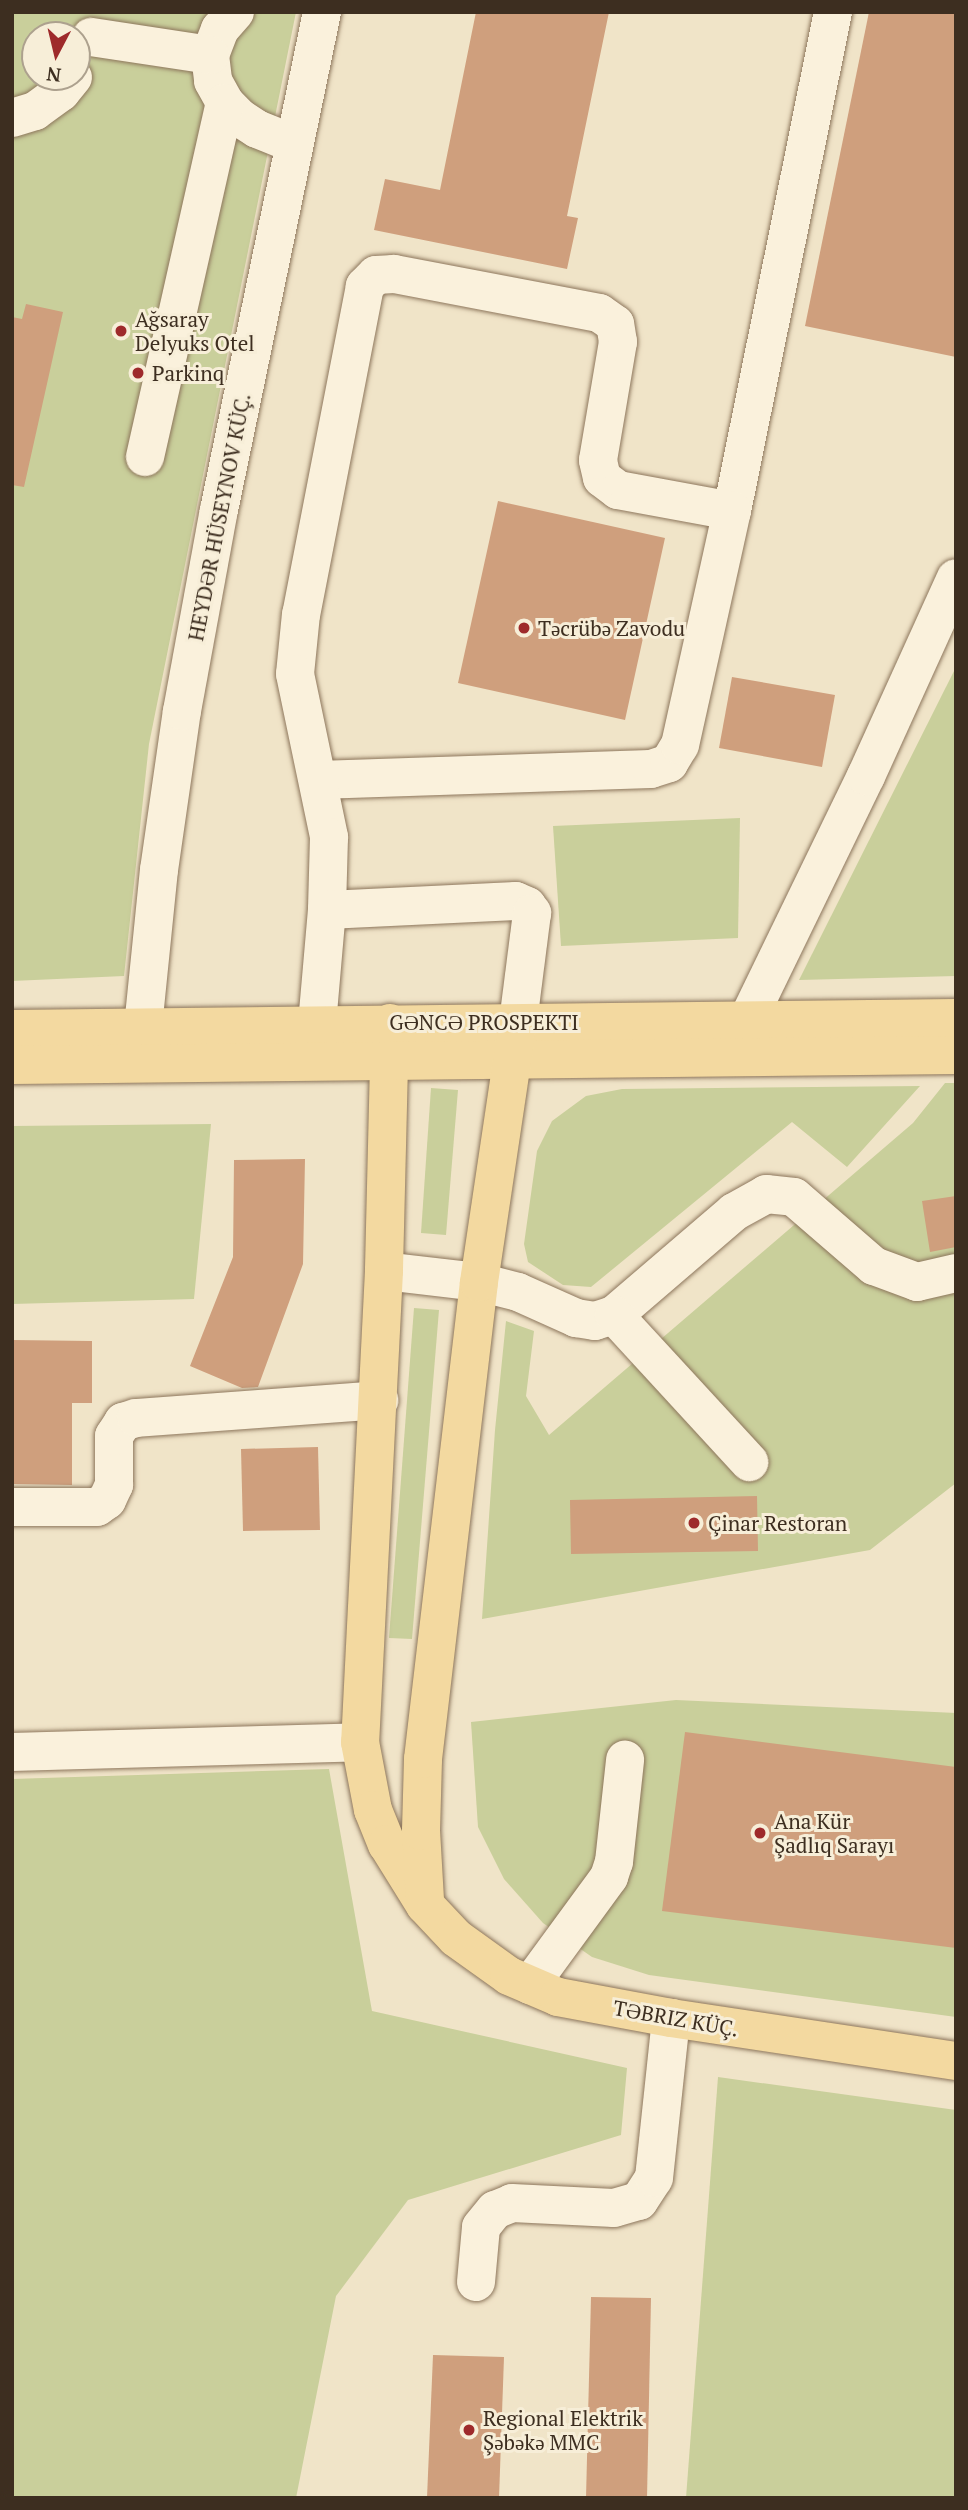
<!DOCTYPE html>
<html>
<head>
<meta charset="utf-8">
<style>
  body { margin:0 }
  #map { position:relative; width:968px; height:2510px; overflow:hidden; background:#f0e4c8; font-family:"PT Serif",serif }
  div>[style] { position:absolute }
  [style*='--x'] { left:calc(var(--x)*1px); top:calc(var(--y)*1px); width:calc(var(--w)*1px); rotate:calc(var(--a)*1deg) }
  .green>* { inset:0; background:#c9cf9b }
  .building>* { inset:0; background:#cf9f7d }
  .roads { filter:drop-shadow(0 0 2px #8d765c) drop-shadow(0 0 2px #8d765c) }
  .minor>* { height:38px; margin:-19px; padding:0 19px; transform-origin:19px; border-radius:19px; background:#faf1dc }
  .major>* { height:38px; margin:-19px; padding:0 19px; transform-origin:19px; border-radius:19px; background:#f3d9a0 }
  .dots>* { width:19px; height:19px; translate:-50% -50%; box-sizing:border-box; border:4px solid #f7eed8; border-radius:50% }
  span { translate:-50% -50%; white-space:nowrap; text-align:center; line-height:1.15; -webkit-text-stroke:6px #f7eed8; paint-order:stroke }
  .poi-label { font-size:21px; color:#3d2e20 }
  .left { translate:0 -50%; text-align:left }
  .street-label { font-size:21px; color:#3d2e20 }
  .frame { position:absolute; inset:0; border:14px solid #3d2e20; pointer-events:none }
  .north { position:absolute; left:21px; top:21px; width:70px; height:70px; box-sizing:border-box; background:#f7eed8; border:2px solid #ada18e; border-radius:50%; rotate:187deg; font-size:19px; font-weight:700; line-height:28px; text-align:center; color:#3d2e20 }
  .north::after { content:''; display:block; margin:auto; width:24px; height:32px; background:#9e2a2b; clip-path:polygon(50% 0,100% 100%,50% 72%,0 100%) }
</style>
</head>
<body>
<div id="map">
  <div class="green">
    <i style="clip-path:polygon(evenodd,12px 12px,296px 12px,149px 744px,124px 976px,12px 981px,12px 12px,35px 35px,77px 35px,77px 77px,35px 77px,35px 35px)"></i>
    <i style="clip-path:polygon(956px 667px,956px 976px,799px 980px)"></i>
    <i style="clip-path:polygon(740px 818px,738px 938px,561px 946px,553px 826px)"></i>
    <i style="clip-path:polygon(945px 1083px,956px 1083px,956px 1483px,870px 1550px,482px 1619px,495px 1430px,506px 1321px,534px 1331px,526px 1396px,549px 1435px,913px 1123px)"></i>
    <i style="clip-path:polygon(920px 1086px,847px 1167px,792px 1122px,591px 1287px,563px 1285px,528px 1262px,524px 1244px,537px 1151px,552px 1121px,586px 1096px,622px 1089px)"></i>
    <i style="clip-path:polygon(431px 1088px,458px 1090px,446px 1235px,421px 1233px)"></i>
    <i style="clip-path:polygon(211px 1124px,194px 1299px,12px 1304px,12px 1126px)"></i>
    <i style="clip-path:polygon(414px 1308px,439px 1310px,412px 1639px,389px 1638px)"></i>
    <i style="clip-path:polygon(676px 1700px,956px 1713px,956px 2017px,649px 1975px,592px 1957px,543px 1923px,504px 1879px,478px 1827px,471px 1722px)"></i>
    <i style="clip-path:polygon(329px 1769px,372px 2011px,627px 2068px,621px 2135px,408px 2200px,336px 2296px,296px 2498px,12px 2498px,12px 1779px)"></i>
    <i style="clip-path:polygon(718px 2077px,956px 2110px,956px 2498px,686px 2498px)"></i>
  </div>
  <div class="building">
    <i style="clip-path:polygon(476px 12px,609px 12px,567px 216px,578px 218px,567px 269px,374px 230px,385px 179px,440px 190px)"></i>
    <i style="clip-path:polygon(869px 12px,956px 12px,956px 357px,805px 326px)"></i>
    <i style="clip-path:polygon(26px 304px,63px 312px,24px 487px,12px 485px,12px 317px,22px 319px)"></i>
    <i style="clip-path:polygon(498px 501px,665px 538px,625px 720px,458px 683px)"></i>
    <i style="clip-path:polygon(732px 677px,835px 695px,822px 767px,719px 748px)"></i>
    <i style="clip-path:polygon(305px 1159px,303px 1264px,258px 1387px,242px 1388px,190px 1366px,233px 1257px,234px 1160px)"></i>
    <i style="clip-path:polygon(956px 1196px,956px 1247px,930px 1252px,922px 1201px)"></i>
    <i style="clip-path:polygon(12px 1340px,92px 1341px,92px 1403px,72px 1403px,72px 1485px,12px 1484px)"></i>
    <i style="clip-path:polygon(318px 1447px,320px 1530px,243px 1531px,241px 1449px)"></i>
    <i style="clip-path:polygon(757px 1496px,758px 1551px,571px 1554px,570px 1500px)"></i>
    <i style="clip-path:polygon(685px 1732px,956px 1767px,956px 1948px,662px 1911px)"></i>
    <i style="clip-path:polygon(591px 2297px,651px 2298px,647px 2498px,586px 2498px)"></i>
    <i style="clip-path:polygon(433px 2355px,504px 2357px,499px 2498px,427px 2498px)"></i>
  </div>
  <div class="roads">
    <div class="minor">
      <i style="--x:235;--y:12;--w:23;--a:131"></i>
      <i style="--x:220;--y:29;--w:28;--a:111"></i>
      <i style="--x:210;--y:55;--w:26;--a:83"></i>
      <i style="--x:213;--y:81;--w:25;--a:61"></i>
      <i style="--x:225;--y:103;--w:21;--a:45"></i>
      <i style="--x:240;--y:118;--w:20;--a:33"></i>
      <i style="--x:257;--y:129;--w:40;--a:22"></i>
      <i style="--x:91;--y:37;--w:120;--a:8.6"></i>
      <i style="--x:12;--y:118;--w:24;--a:-17"></i>
      <i style="--x:35;--y:111;--w:32;--a:-36"></i>
      <i style="--x:61;--y:92;--w:19;--a:-51"></i>
      <i style="--x:145;--y:457;--w:363;--a:-77.3"></i>
      <i style="--x:732;--y:511;--w:509;--a:-78.56"></i>
      <i style="--x:318;--y:780;--w:333;--a:-1.9"></i>
      <i style="--x:651;--y:769;--w:19;--a:-18"></i>
      <i style="--x:669;--y:763;--w:21;--a:-59"></i>
      <i style="--x:680;--y:745;--w:240;--a:-77.5"></i>
      <i style="--x:732;--y:511;--w:116;--a:-169.6"></i>
      <i style="--x:618;--y:490;--w:20;--a:-143"></i>
      <i style="--x:602;--y:478;--w:18;--a:-103"></i>
      <i style="--x:598;--y:460;--w:120;--a:-80.4"></i>
      <i style="--x:618;--y:342;--w:18;--a:-99"></i>
      <i style="--x:615;--y:324;--w:19;--a:-145"></i>
      <i style="--x:599;--y:313;--w:209;--a:-169.2"></i>
      <i style="--x:394;--y:274;--w:18;--a:177"></i>
      <i style="--x:376;--y:275;--w:16;--a:135"></i>
      <i style="--x:365;--y:286;--w:334;--a:101"></i>
      <i style="--x:301;--y:614;--w:60;--a:95.7"></i>
      <i style="--x:295;--y:674;--w:167;--a:78.2"></i>
      <i style="--x:329;--y:837;--w:73;--a:91.6"></i>
      <i style="--x:747;--y:1021;--w:272;--a:-64.1"></i>
      <i style="--x:866;--y:776;--w:217;--a:-65.6"></i>
      <i style="--x:317;--y:1024;--w:114;--a:-85"></i>
      <i style="--x:327;--y:910;--w:189;--a:-2.7"></i>
      <i style="--x:516;--y:901;--w:12;--a:24"></i>
      <i style="--x:527;--y:906;--w:9;--a:54"></i>
      <i style="--x:532;--y:913;--w:110;--a:97.3"></i>
      <i style="--x:143;--y:1027;--w:158;--a:-84.2"></i>
      <i style="--x:159;--y:870;--w:161;--a:-81.8"></i>
      <i style="--x:182;--y:711;--w:204;--a:-79.6"></i>
      <i style="--x:219;--y:510;--w:509;--a:-78.31"></i>
      <i style="--x:384;--y:1271;--w:96;--a:6.6"></i>
      <i style="--x:479;--y:1282;--w:40;--a:14.4"></i>
      <i style="--x:518;--y:1292;--w:64;--a:24.1"></i>
      <i style="--x:576;--y:1318;--w:19;--a:9"></i>
      <i style="--x:595;--y:1321;--w:20;--a:-18"></i>
      <i style="--x:614;--y:1315;--w:158;--a:-40.6"></i>
      <i style="--x:734;--y:1212;--w:37;--a:-29"></i>
      <i style="--x:766;--y:1194;--w:28;--a:6"></i>
      <i style="--x:794;--y:1197;--w:106;--a:40.8"></i>
      <i style="--x:874;--y:1266;--w:46;--a:20.4"></i>
      <i style="--x:917;--y:1282;--w:40;--a:-13"></i>
      <i style="--x:614;--y:1315;--w:200;--a:47.4"></i>
      <i style="--x:12;--y:1507;--w:85;--a:0"></i>
      <i style="--x:97;--y:1507;--w:12;--a:-35"></i>
      <i style="--x:107;--y:1500;--w:17;--a:-65"></i>
      <i style="--x:114;--y:1485;--w:49;--a:-90"></i>
      <i style="--x:114;--y:1436;--w:17;--a:-57"></i>
      <i style="--x:123;--y:1422;--w:14;--a:-17"></i>
      <i style="--x:136;--y:1418;--w:244;--a:-4.2"></i>
      <i style="--x:12;--y:1752;--w:348;--a:-1.6"></i>
      <i style="--x:530;--y:1985;--w:134;--a:-53.8"></i>
      <i style="--x:609;--y:1877;--w:16;--a:-72"></i>
      <i style="--x:614;--y:1862;--w:103;--a:-83.8"></i>
      <i style="--x:476;--y:2282;--w:55;--a:-84.8"></i>
      <i style="--x:481;--y:2227;--w:22;--a:-51"></i>
      <i style="--x:495;--y:2210;--w:18;--a:-22"></i>
      <i style="--x:512;--y:2203;--w:102;--a:2.8"></i>
      <i style="--x:614;--y:2208;--w:26;--a:-16"></i>
      <i style="--x:639;--y:2201;--w:27;--a:-57"></i>
      <i style="--x:654;--y:2178;--w:161;--a:-83.9"></i>
    </div>
    <div class="major">
      <i style="--x:390;--y:1023;--w:248;--a:91.4"></i>
      <i style="--x:384;--y:1271;--w:472;--a:92.9"></i>
      <i style="--x:360;--y:1742;--w:69;--a:79.2"></i>
      <i style="--x:373;--y:1810;--w:37;--a:68"></i>
      <i style="--x:387;--y:1844;--w:72;--a:58.1"></i>
      <i style="--x:425;--y:1905;--w:45;--a:46.8"></i>
      <i style="--x:456;--y:1938;--w:65;--a:35.6"></i>
      <i style="--x:509;--y:1976;--w:53;--a:23.2"></i>
      <i style="--x:558;--y:1997;--w:115;--a:10.5"></i>
      <i style="--x:671;--y:2018;--w:288;--a:8.6"></i>
      <i style="--x:12;--y:1029;--w:944;--a:-0.67"></i>
      <i style="--x:12;--y:1065;--w:944;--a:-0.61"></i>
      <i style="--x:425;--y:1900;--w:69;--a:-93.3"></i>
      <i style="--x:421;--y:1831;--w:72;--a:-88.4"></i>
      <i style="--x:423;--y:1759;--w:480;--a:-83.3"></i>
      <i style="--x:479;--y:1282;--w:250;--a:-81.5"></i>
    </div>
  </div>
  <div class="dots">
    <i style="left:121px;top:331px;background:#9e2a2b"></i>
    <i style="left:138px;top:373px;background:#9e2a2b"></i>
    <i style="left:524px;top:628px;background:#9e2a2b"></i>
    <i style="left:694px;top:1523px;background:#9e2a2b"></i>
    <i style="left:760px;top:1833px;background:#9e2a2b"></i>
    <i style="left:469px;top:2430px;background:#9e2a2b"></i>
  </div>
  <div class="poi-label">
    <span class="left" style="left:135px;top:331px">Ağsaray<br>Delyuks Otel</span>
    <span class="left" style="left:152px;top:373px">Parkinq</span>
    <span class="left" style="left:538px;top:628px">Təcrübə Zavodu</span>
    <span class="left" style="left:708px;top:1523px">Çinar Restoran</span>
    <span class="left" style="left:774px;top:1833px">Ana Kür<br>Şadlıq Sarayı</span>
    <span class="left" style="left:483px;top:2430px">Regional Elektrik<br>Şəbəkə MMC</span>
  </div>
  <div class="street-label">
    <span style="left:219px;top:517px;rotate:-79deg">HEYDƏR HÜSEYNOV KÜÇ.</span>
    <span style="left:484px;top:1022px">GƏNCƏ PROSPEKTI</span>
    <span style="left:676px;top:2018px;rotate:10deg">TƏBRIZ KÜÇ.</span>
  </div>
  <div class="frame"></div>
  <div class="north">N</div>
</div>
</body>
</html>
